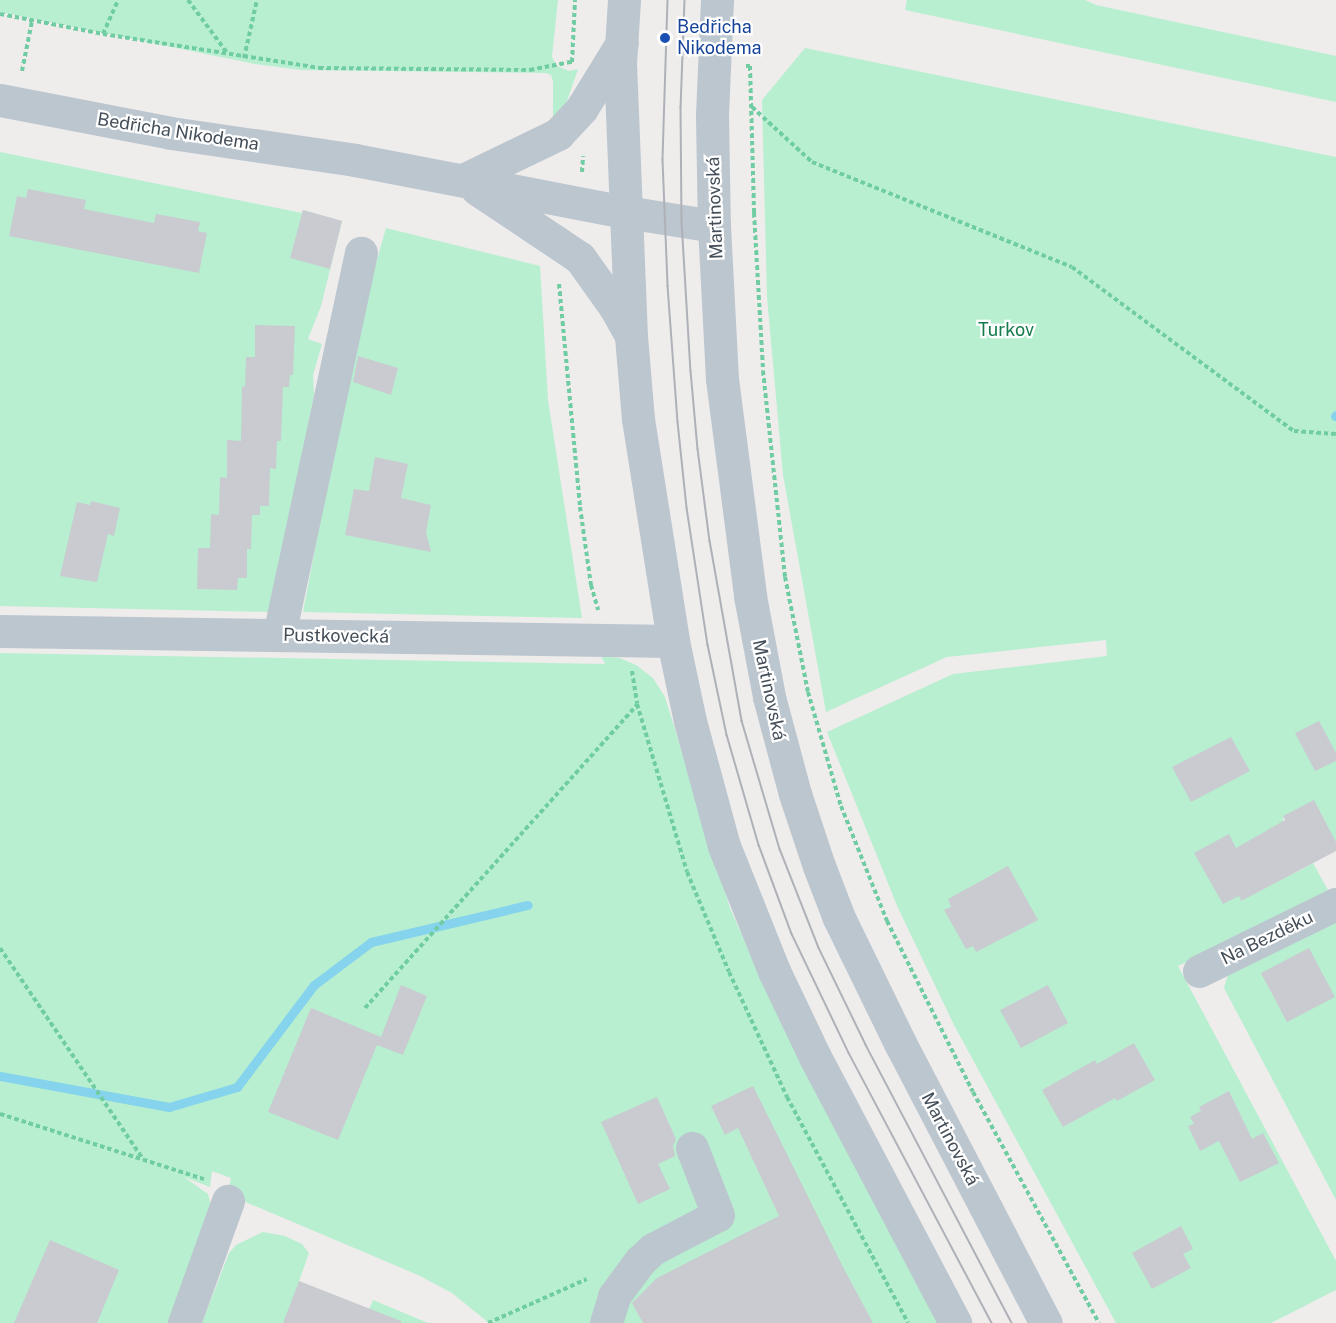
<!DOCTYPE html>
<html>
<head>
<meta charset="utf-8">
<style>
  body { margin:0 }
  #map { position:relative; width:1336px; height:1323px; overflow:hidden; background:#efecec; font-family:"Public Sans",sans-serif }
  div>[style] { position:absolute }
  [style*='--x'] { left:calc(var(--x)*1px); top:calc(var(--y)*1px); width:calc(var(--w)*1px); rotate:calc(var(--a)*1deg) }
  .green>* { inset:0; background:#b8efd0 }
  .stream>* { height:9px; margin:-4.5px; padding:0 4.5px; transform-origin:4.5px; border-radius:4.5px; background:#85d3ec }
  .building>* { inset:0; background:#c9cbd1 }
  .path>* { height:4px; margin-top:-2px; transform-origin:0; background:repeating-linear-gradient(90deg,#70cda3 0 4.5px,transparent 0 7.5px) }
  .minor>* { height:33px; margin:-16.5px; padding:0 16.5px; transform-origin:16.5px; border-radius:16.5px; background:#bcc6cf }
  .tram>* { height:1.5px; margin:-0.75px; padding:0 0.75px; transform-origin:0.75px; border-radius:0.75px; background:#aeb1b7 }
  .dots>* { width:16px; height:16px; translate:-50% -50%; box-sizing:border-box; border:3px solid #fff; border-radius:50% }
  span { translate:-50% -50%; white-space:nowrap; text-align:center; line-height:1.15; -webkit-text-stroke:4.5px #fff; paint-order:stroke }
  .transit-label { font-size:18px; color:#164399 }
  .left { translate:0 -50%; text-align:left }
  .street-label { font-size:18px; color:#444f5a }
  .park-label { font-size:18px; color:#157b4c }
</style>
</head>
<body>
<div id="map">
  <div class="green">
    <i style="clip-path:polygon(0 0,558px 0,552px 57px,557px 66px,569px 71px,578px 69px,567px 101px,553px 119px,553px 81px,551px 75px,546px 73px,301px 70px,255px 64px,0 12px)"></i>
    <i style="clip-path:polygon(907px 0,1085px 0,1096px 5px,1336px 56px,1336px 102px,905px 10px)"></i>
    <i style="clip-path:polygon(805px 48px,1336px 157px,1336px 842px,1283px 817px,1284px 852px,1295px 873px,1313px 863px,1329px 892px,1178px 966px,1336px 1261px,1336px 1290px,1271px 1323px,1116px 1323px,954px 1025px,898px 908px,827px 732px,953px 674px,1107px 656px,1106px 640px,947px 657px,826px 712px,783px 475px,767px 297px,762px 100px)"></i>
    <i style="clip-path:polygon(0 152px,302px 213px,303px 210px,342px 221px,321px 306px,308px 339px,322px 344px,313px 375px,314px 395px,272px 612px,0 606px)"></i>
    <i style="clip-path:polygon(386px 228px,540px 266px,548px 400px,582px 618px,303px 612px,344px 397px,343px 379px)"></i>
    <i style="clip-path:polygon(0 653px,605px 664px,601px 656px,620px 658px,636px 665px,653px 678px,665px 697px,730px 908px,763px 983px,938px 1323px,489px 1323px,452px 1293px,418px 1275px,236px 1198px,229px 1188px,231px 1178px,212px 1171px,210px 1187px,184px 1177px,208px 1194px,213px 1213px,175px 1323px,0 1323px)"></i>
    <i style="clip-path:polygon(1336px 919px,1336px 1200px,1224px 988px,1229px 971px)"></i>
    <i style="clip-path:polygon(263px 1232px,285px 1236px,302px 1244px,309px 1253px,299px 1281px,369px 1309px,373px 1300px,428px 1323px,202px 1323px,229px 1253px,236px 1245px)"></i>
  </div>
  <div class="stream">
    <i style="--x:1335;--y:416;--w:1;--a:-45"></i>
    <i style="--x:0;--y:1076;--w:172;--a:10.4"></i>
    <i style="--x:169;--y:1107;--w:71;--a:-16.4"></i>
    <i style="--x:237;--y:1087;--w:128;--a:-53"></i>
    <i style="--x:314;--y:985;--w:71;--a:-37"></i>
    <i style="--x:371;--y:942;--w:161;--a:-13.3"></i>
  </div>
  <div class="building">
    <i style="clip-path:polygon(28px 189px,86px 200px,84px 209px,154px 223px,156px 214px,200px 222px,198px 231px,207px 233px,199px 273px,9px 236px,17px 196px,26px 198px)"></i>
    <i style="clip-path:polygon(303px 210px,342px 221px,330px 269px,290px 258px)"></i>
    <i style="clip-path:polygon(255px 325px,295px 326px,293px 375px,290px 375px,289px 387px,283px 387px,281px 441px,277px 441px,276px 469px,270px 468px,269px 506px,260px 506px,260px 515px,252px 515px,251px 549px,247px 549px,247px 578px,238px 578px,237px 590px,197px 589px,198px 548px,210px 548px,211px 514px,219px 515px,220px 477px,227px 478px,227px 440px,241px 441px,242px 386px,245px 387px,246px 357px,255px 357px)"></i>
    <i style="clip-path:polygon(358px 356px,398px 368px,391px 395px,353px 382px)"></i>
    <i style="clip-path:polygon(375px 457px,408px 464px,401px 498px,431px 505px,426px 532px,431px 552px,345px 535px,354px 489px,369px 491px)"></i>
    <i style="clip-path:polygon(91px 501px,120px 508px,114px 536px,108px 534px,97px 582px,60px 576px,77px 502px,90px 505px)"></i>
    <i style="clip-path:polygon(1319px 721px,1336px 753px,1336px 761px,1315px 771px,1295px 733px)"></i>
    <i style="clip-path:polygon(1231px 737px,1250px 771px,1191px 802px,1172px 767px)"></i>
    <i style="clip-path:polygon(1314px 800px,1336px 842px,1336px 851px,1241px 901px,1239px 896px,1223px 904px,1194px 853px,1229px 834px,1236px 848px,1285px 820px,1283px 816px)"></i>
    <i style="clip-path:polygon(1008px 866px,1038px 920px,976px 952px,973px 946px,966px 949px,944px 910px,951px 907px,948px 899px)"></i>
    <i style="clip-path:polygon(1309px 948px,1335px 997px,1287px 1022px,1261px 973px)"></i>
    <i style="clip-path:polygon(401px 985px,427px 996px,403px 1055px,377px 1045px,338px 1140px,268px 1112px,311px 1008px,381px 1037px)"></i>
    <i style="clip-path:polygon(1048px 985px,1068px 1023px,1021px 1048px,1000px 1010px)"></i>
    <i style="clip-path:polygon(1134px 1043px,1155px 1080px,1117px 1101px,1115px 1098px,1063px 1127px,1042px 1090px,1095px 1060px,1097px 1064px)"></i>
    <i style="clip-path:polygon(753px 1086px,842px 1265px,873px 1323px,643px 1323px,632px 1303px,657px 1278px,779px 1216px,738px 1128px,725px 1135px,711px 1106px)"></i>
    <i style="clip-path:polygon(1229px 1091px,1252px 1139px,1263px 1133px,1279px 1163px,1240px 1182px,1219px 1141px,1200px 1151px,1188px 1126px,1194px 1124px,1190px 1117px,1201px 1111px,1199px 1107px)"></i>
    <i style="clip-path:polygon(657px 1097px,676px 1139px,673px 1146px,675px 1156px,658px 1164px,670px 1189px,638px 1204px,601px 1122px)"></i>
    <i style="clip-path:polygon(1181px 1226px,1193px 1249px,1183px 1254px,1191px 1268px,1152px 1289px,1132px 1253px)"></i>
    <i style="clip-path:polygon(50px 1240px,119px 1270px,97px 1323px,14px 1323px)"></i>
    <i style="clip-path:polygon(299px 1281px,401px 1321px,401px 1323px,283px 1323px)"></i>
  </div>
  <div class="path">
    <i style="--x:188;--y:0;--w:67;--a:53.5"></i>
    <i style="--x:0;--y:14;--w:105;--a:11"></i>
    <i style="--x:103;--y:34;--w:219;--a:8.9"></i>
    <i style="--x:319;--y:68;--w:211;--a:0.5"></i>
    <i style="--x:530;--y:70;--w:41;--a:-11.3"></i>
    <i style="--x:570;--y:62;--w:2;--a:90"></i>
    <i style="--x:103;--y:34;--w:37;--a:-66"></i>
    <i style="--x:244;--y:58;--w:59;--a:-77.4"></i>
    <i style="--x:572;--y:62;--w:62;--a:-87.2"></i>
    <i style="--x:746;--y:66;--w:4;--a:0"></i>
    <i style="--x:750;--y:66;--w:147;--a:88.4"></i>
    <i style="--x:754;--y:213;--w:158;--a:86.7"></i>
    <i style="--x:763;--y:371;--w:207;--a:83.9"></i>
    <i style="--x:785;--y:577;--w:117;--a:78.7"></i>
    <i style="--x:808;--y:692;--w:119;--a:73.9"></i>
    <i style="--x:841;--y:806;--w:124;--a:68.2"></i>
    <i style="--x:887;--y:921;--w:191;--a:63.3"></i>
    <i style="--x:973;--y:1092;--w:263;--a:61.4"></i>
    <i style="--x:22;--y:71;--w:51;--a:-78.7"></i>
    <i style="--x:752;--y:107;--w:81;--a:42.5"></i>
    <i style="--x:812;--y:162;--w:280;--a:22"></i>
    <i style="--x:1072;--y:267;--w:276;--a:36.5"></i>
    <i style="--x:1294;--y:431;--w:42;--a:4.1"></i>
    <i style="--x:582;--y:172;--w:16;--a:-86"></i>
    <i style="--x:559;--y:284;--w:224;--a:84.6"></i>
    <i style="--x:580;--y:507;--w:79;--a:82"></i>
    <i style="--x:591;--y:585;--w:26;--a:74"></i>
    <i style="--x:632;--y:671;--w:33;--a:81"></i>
    <i style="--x:637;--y:704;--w:175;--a:73.4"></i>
    <i style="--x:687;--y:872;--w:108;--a:67.2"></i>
    <i style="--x:729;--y:972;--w:138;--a:65.1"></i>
    <i style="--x:787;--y:1097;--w:256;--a:61.8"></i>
    <i style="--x:0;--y:948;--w:255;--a:55.9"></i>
    <i style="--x:365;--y:1008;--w:407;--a:-48.1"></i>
    <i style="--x:0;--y:1114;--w:214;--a:17.7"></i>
    <i style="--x:488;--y:1323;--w:108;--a:-24"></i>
  </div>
  <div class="minor">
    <i style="--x:624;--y:0;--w:63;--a:93.6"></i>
    <i style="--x:620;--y:63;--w:273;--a:87.7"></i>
    <i style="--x:631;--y:336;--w:83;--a:85.2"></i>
    <i style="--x:638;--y:419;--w:225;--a:81"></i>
    <i style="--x:673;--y:641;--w:82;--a:78"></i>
    <i style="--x:690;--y:721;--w:130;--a:74.8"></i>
    <i style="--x:724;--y:846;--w:135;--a:68.2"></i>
    <i style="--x:774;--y:971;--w:95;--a:64.5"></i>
    <i style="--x:815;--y:1057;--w:301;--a:62.2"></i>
    <i style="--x:717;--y:0;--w:116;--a:92.5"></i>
    <i style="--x:712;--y:116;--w:110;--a:89"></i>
    <i style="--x:714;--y:226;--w:153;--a:87"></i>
    <i style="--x:722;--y:379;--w:219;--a:82.6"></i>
    <i style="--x:750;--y:596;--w:103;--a:79.3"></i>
    <i style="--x:769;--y:697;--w:100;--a:75"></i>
    <i style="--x:795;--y:794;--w:76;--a:71.6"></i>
    <i style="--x:819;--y:866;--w:56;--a:69"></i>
    <i style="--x:839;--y:918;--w:139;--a:64"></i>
    <i style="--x:900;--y:1043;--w:316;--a:62.5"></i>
    <i style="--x:0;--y:100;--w:174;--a:10.9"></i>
    <i style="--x:171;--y:133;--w:186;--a:8.3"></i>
    <i style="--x:355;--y:160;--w:276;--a:10.9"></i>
    <i style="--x:626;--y:212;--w:89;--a:9"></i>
    <i style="--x:463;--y:180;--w:106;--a:-25.8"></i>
    <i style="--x:558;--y:134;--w:35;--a:-47"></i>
    <i style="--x:582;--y:108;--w:76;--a:-58.4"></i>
    <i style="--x:477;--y:189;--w:124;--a:33.8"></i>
    <i style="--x:580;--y:258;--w:60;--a:54.5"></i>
    <i style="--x:615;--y:307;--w:31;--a:61"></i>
    <i style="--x:0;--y:631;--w:673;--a:0.85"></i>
    <i style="--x:279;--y:635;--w:391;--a:-77.9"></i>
    <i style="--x:1199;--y:971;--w:153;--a:-26.1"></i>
    <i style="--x:184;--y:1323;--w:130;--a:-70.2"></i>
    <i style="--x:606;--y:1323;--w:28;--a:-73"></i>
    <i style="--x:614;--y:1296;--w:44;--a:-53.4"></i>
    <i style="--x:640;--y:1261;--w:18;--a:-43"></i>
    <i style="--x:653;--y:1249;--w:73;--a:-27.6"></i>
    <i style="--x:718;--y:1215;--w:72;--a:-111.2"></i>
  </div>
  <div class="tram">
    <i style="--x:668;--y:0;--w:160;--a:91.8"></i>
    <i style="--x:663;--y:160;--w:126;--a:87.7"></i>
    <i style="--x:668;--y:286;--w:136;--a:85.8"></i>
    <i style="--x:678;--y:422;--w:86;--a:84"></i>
    <i style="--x:687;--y:508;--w:139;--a:81.3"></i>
    <i style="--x:708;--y:645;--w:92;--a:78.1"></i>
    <i style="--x:727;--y:735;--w:115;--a:73.8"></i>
    <i style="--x:759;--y:845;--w:95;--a:69.7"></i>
    <i style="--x:792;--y:934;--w:132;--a:64.4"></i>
    <i style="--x:849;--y:1053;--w:306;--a:62.1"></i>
    <i style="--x:685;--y:0;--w:107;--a:92.1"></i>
    <i style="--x:681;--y:107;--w:114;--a:89.5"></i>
    <i style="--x:682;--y:221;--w:150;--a:86.6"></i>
    <i style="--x:691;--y:371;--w:78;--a:84.9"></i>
    <i style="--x:698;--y:449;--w:93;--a:82.6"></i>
    <i style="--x:710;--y:541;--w:183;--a:79.9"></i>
    <i style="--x:742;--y:721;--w:134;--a:73.5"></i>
    <i style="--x:780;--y:849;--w:106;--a:68.5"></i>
    <i style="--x:819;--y:948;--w:108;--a:64.1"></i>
    <i style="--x:866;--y:1045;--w:314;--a:62.3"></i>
  </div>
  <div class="dots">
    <i style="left:665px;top:38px;background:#1a4fb4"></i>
  </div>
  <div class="transit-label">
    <span class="left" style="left:677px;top:38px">Bedřicha<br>Nikodema</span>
  </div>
  <div class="street-label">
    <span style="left:178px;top:132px;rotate:9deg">Bedřicha Nikodema</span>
    <span style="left:715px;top:208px;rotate:-92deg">Martinovská</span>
    <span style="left:336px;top:636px;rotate:1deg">Pustkovecká</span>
    <span style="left:769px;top:690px;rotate:78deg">Martinovská</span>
    <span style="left:1267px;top:938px;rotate:-26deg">Na Bezděku</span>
    <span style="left:950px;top:1139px;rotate:62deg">Martinovská</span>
  </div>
  <div class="park-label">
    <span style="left:1006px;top:330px">Turkov</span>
  </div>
</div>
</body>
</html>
